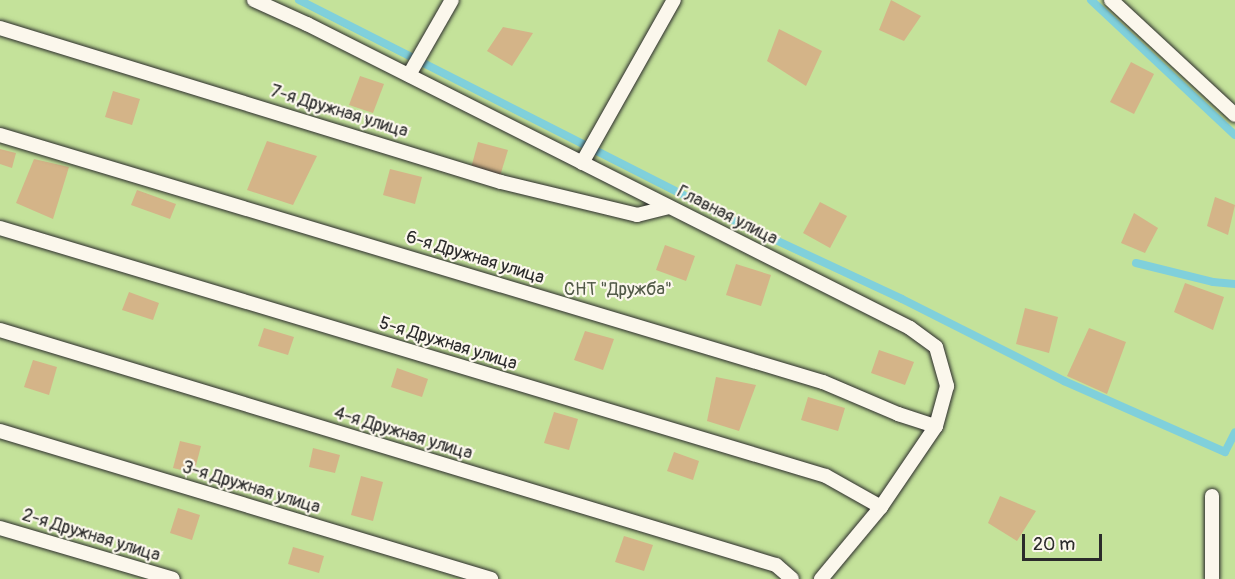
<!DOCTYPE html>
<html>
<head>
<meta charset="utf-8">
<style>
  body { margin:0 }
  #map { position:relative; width:1235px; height:579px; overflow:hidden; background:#efe3ce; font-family:Pangolin,sans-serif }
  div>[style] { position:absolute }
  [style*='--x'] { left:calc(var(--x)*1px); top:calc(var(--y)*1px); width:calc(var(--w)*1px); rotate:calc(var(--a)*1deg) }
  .green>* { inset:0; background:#c4e29a }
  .stream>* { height:8px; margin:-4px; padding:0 4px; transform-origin:4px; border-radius:4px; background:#80d0db }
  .building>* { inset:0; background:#d4b488 }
  .roads { filter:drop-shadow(0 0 2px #2b2b2b) drop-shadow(0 0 2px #2b2b2b) }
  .lane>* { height:14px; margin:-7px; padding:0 7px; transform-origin:7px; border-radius:7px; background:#fbf7ec }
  span { translate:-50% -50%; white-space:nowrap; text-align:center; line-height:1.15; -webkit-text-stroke:4.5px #fbf7ec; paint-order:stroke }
  .street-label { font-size:18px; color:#2b2b2b }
  .park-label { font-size:18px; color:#515947 }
  .scale { position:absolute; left:1022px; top:534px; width:80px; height:27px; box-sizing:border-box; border:3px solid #2b2b2b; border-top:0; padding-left:8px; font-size:18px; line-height:21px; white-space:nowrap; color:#2b2b2b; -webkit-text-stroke:4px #fbf7ec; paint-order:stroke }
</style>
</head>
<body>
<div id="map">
  <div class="green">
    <i style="clip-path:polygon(0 0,1235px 0,1235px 579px,0 579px)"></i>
  </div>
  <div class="stream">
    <i style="--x:299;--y:0;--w:491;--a:26.9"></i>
    <i style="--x:737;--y:222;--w:182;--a:25"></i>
    <i style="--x:902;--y:299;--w:182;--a:26.8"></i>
    <i style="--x:1064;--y:381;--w:176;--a:23.8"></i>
    <i style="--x:1225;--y:452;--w:22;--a:-63"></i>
    <i style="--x:1091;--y:0;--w:197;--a:43.2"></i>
    <i style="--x:1136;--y:263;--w:79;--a:13.9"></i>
    <i style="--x:1213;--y:282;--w:22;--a:5"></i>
  </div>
  <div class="building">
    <i style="clip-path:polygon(891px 0,921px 16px,904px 41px,879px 30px)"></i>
    <i style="clip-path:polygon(503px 27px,533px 33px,512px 66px,487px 51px)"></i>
    <i style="clip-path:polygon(779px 29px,822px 51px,806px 86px,767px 61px)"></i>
    <i style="clip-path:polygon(1131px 62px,1154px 74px,1134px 114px,1110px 102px)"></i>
    <i style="clip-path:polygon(360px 76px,384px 84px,373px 113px,349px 105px)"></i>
    <i style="clip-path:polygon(113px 91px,140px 99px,132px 125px,105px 117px)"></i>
    <i style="clip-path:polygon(267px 141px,317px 156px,293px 205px,247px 190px)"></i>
    <i style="clip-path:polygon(478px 142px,508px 150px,500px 176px,471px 168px)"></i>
    <i style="clip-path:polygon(0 149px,16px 153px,12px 168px,0 164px)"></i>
    <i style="clip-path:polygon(34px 159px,69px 167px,53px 219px,16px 203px)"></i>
    <i style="clip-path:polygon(390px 169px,422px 177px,415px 204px,383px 195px)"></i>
    <i style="clip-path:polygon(137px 190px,176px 204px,170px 219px,131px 205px)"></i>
    <i style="clip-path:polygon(1215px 197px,1235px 205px,1228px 235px,1207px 226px)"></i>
    <i style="clip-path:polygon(820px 202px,847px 216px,830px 248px,803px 233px)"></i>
    <i style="clip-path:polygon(1134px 213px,1158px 228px,1145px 253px,1121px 243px)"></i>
    <i style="clip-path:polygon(665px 245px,695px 256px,686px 281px,656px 270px)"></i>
    <i style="clip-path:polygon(736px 264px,771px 275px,761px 306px,726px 295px)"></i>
    <i style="clip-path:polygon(1185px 283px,1224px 297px,1213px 330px,1174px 312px)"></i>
    <i style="clip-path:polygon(129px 292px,159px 303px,153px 320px,122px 310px)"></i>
    <i style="clip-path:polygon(1025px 308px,1058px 317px,1049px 353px,1016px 344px)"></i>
    <i style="clip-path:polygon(264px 328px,294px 337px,288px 355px,258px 346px)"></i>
    <i style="clip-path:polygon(1089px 328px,1126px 342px,1107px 394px,1067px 376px)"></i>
    <i style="clip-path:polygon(585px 331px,614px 339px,603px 370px,574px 360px)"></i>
    <i style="clip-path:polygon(879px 350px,914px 362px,905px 385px,871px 373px)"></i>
    <i style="clip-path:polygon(33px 360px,57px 367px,49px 395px,24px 387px)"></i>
    <i style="clip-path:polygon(397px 368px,428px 379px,422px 397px,391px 387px)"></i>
    <i style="clip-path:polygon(716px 377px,756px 385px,739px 431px,707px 421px)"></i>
    <i style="clip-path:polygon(808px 397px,845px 408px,838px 431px,801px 420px)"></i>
    <i style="clip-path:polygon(554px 412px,578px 419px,569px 450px,544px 443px)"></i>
    <i style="clip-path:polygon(180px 441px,201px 446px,194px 473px,173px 468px)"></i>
    <i style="clip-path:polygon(313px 448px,340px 455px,335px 473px,309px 467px)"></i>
    <i style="clip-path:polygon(674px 452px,699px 461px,693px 480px,667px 471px)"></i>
    <i style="clip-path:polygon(361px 476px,383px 482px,373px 521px,351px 515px)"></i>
    <i style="clip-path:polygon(1000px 496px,1036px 511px,1017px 541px,988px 523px)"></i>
    <i style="clip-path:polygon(178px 508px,200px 515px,192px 540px,170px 533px)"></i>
    <i style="clip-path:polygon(624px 536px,653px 545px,644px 571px,615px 562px)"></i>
    <i style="clip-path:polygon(293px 547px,324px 556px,319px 573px,288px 564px)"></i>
  </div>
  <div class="roads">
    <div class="lane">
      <i style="--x:254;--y:0;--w:58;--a:24.4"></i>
      <i style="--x:307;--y:24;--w:675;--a:26.75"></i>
      <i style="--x:910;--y:328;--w:32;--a:36"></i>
      <i style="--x:936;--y:347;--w:41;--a:74.2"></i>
      <i style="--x:947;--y:386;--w:41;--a:105.4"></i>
      <i style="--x:936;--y:426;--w:98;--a:124.2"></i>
      <i style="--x:881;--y:507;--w:94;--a:129.8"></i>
      <i style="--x:1111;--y:0;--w:169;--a:42.8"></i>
      <i style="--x:0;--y:28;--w:524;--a:17.09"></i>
      <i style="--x:501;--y:182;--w:140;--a:13.6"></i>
      <i style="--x:637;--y:215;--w:33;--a:-14"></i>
      <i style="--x:409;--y:75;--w:86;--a:-60.2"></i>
      <i style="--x:0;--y:135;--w:859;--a:16.71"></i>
      <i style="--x:823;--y:382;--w:82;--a:23.1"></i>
      <i style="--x:898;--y:414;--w:40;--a:18"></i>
      <i style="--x:582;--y:163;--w:187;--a:-60.6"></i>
      <i style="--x:0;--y:228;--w:862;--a:16.71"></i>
      <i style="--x:826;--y:476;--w:63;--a:29.4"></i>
      <i style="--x:0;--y:330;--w:811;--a:16.85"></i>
      <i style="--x:776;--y:565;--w:21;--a:41"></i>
      <i style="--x:0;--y:431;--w:513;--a:16.77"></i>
      <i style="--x:0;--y:528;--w:180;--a:16.4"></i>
      <i style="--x:1212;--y:579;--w:83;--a:-90"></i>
    </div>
  </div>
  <div class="street-label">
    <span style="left:339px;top:112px;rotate:17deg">7-я Дружная улица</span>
    <span style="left:727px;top:216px;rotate:27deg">Главная улица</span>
    <span style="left:475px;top:258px;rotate:17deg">6-я Дружная улица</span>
    <span style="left:448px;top:344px;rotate:17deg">5-я Дружная улица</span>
    <span style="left:403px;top:434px;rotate:17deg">4-я Дружная улица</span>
    <span style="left:251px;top:488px;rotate:17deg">3-я Дружная улица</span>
    <span style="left:91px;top:536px;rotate:17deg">2-я Дружная улица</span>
  </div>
  <div class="park-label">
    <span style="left:618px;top:290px">СНТ "Дружба"</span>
  </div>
  <div class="scale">20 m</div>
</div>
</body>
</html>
